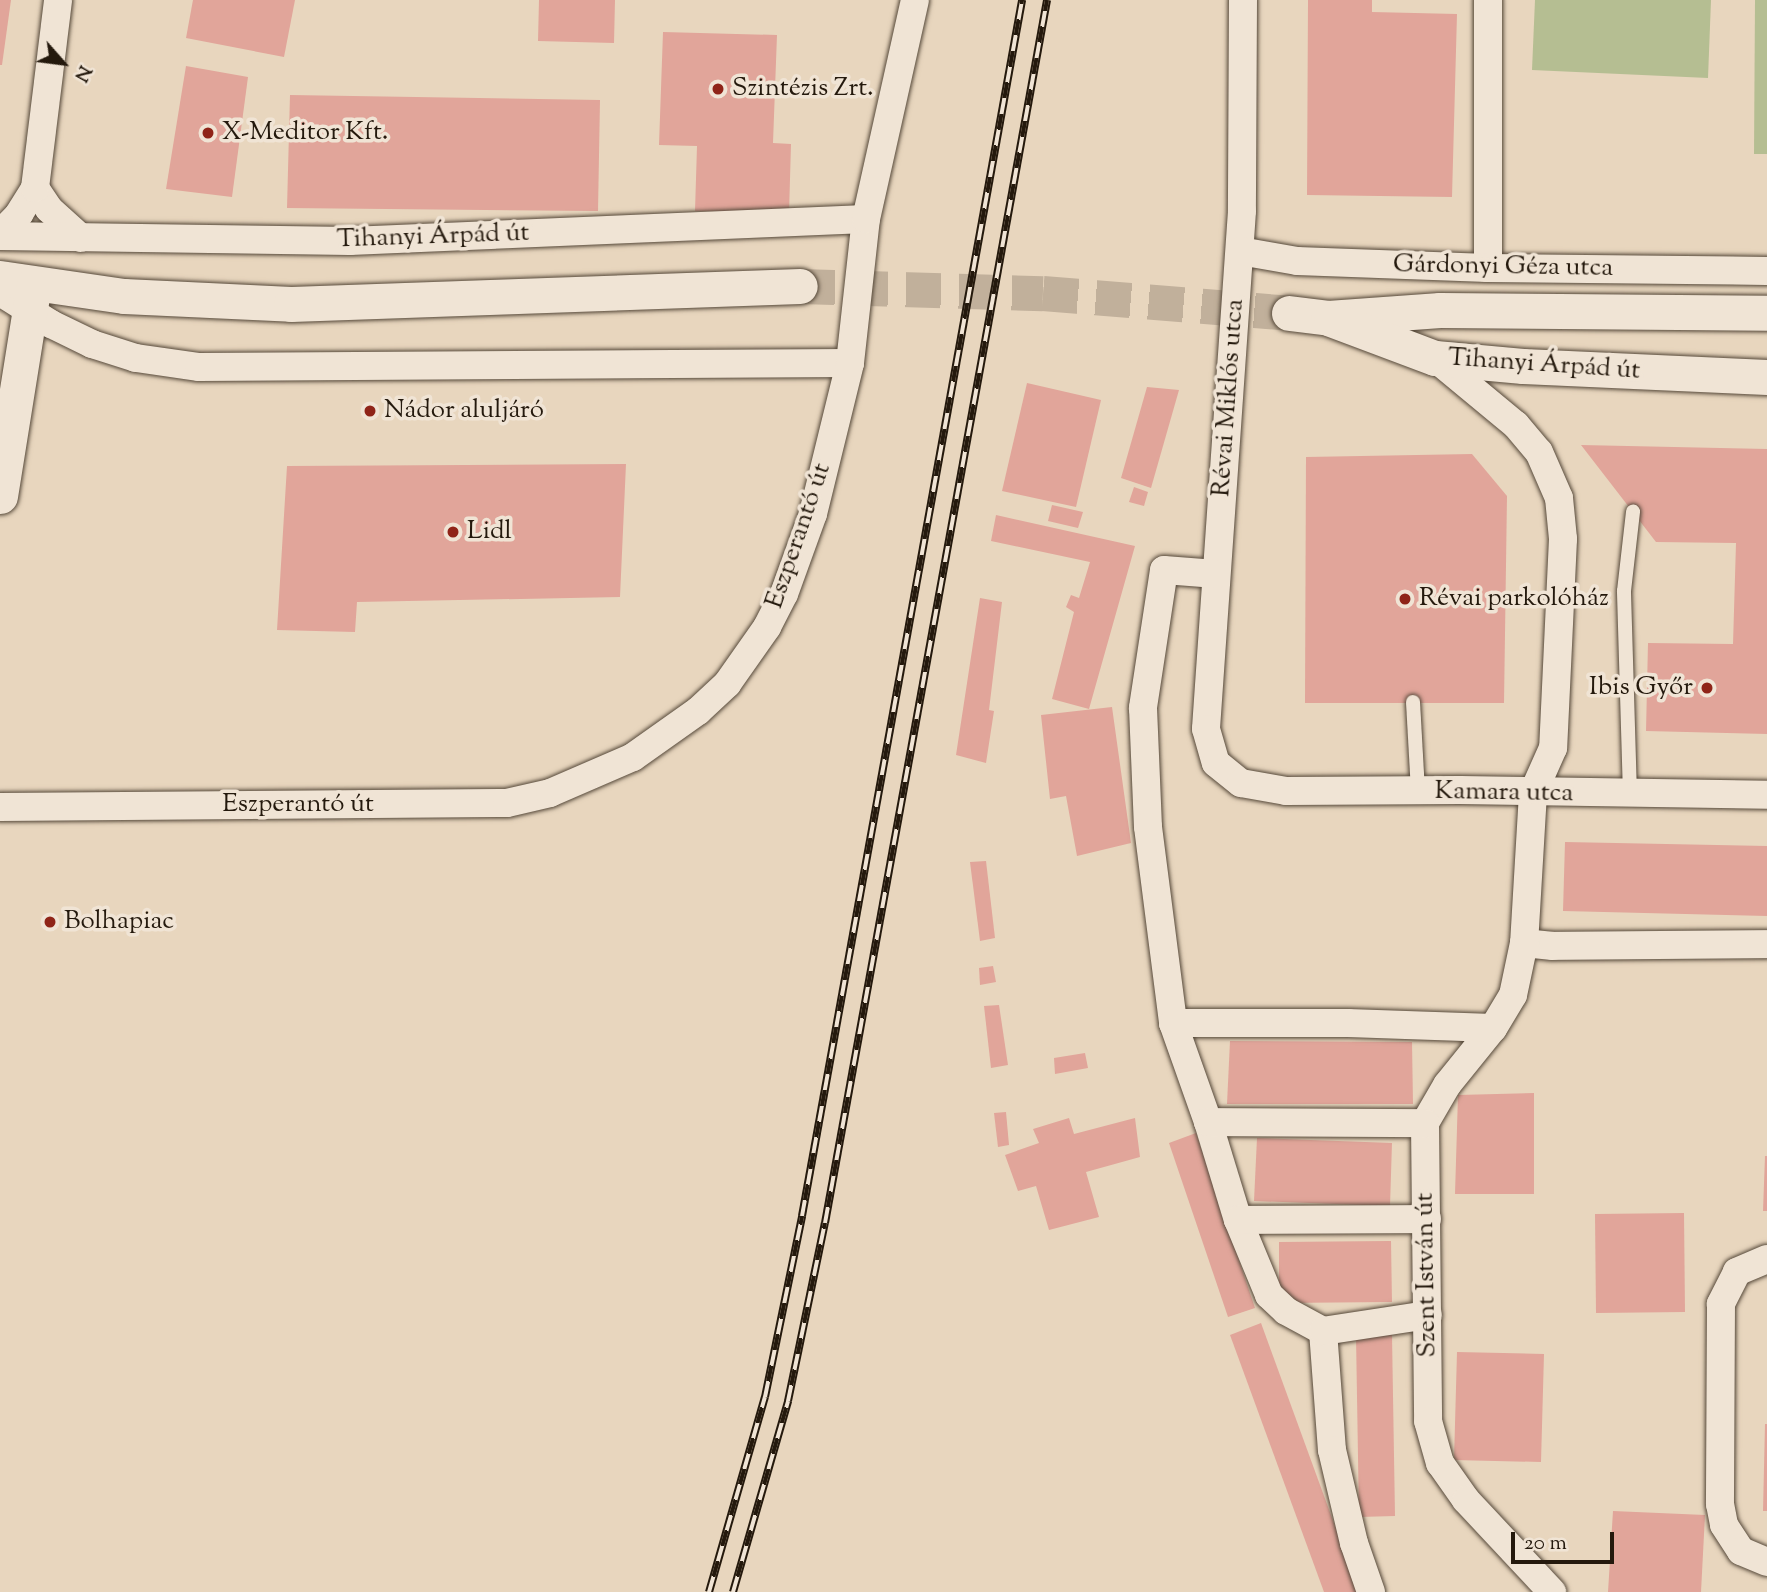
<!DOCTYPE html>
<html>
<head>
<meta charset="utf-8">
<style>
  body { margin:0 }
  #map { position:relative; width:1767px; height:1592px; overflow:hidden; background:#e8d6be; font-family:"Sorts Mill Goudy",serif }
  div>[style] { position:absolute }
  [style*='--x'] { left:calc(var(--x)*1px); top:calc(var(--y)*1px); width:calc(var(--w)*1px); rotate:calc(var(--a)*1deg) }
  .green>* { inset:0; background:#b5be92 }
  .building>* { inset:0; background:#e1a59a }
  .tertiary-tunnel>* { height:35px; margin-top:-17.5px; transform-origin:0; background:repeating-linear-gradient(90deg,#c1b09b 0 35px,transparent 0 53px) }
  .roads { filter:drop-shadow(0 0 2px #554839) drop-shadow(0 0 2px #554839) }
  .service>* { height:14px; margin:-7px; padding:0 7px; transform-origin:7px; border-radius:7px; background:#f0e4d5 }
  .minor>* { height:28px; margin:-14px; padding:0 14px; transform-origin:14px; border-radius:14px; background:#f0e4d5 }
  .tertiary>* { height:35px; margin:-17.5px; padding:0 17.5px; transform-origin:17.5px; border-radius:17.5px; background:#f0e4d5 }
  .rail>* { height:8px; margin-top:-4px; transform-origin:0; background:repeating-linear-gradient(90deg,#f0e4d5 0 16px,#24190d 0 32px); box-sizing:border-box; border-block:2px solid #24190d }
  .dots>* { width:19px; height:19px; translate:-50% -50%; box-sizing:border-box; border:4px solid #f0e4d5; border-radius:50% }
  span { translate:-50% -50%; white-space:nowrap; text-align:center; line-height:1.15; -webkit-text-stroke:7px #f0e4d5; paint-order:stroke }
  .poi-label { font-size:26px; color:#24190d }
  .left { translate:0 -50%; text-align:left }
  .right { translate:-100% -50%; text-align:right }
  .street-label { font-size:26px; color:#24190d }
  .north { position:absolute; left:28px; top:28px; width:70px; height:70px; -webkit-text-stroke:5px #f0e4d5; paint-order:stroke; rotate:118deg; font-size:19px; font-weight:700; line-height:28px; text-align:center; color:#24190d }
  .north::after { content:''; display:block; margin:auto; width:24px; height:32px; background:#24190d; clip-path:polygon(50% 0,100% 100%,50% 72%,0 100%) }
  .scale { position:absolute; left:1511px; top:1532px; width:103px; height:32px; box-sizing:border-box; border:4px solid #24190d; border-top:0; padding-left:9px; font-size:21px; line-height:24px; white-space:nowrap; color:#24190d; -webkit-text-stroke:5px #f0e4d5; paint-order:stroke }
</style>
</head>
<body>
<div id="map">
  <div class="green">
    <i style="clip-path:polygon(1535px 0,1711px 0,1708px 78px,1532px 70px)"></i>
    <i style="clip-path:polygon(1755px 0,1767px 0,1767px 154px,1754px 154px)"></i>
  </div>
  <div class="building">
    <i style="clip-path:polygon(0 0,11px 0,2px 65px,0 65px)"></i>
    <i style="clip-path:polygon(193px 0,295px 0,284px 57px,186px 38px)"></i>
    <i style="clip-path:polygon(539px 0,615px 0,614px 43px,538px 41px)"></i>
    <i style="clip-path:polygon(1308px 0,1372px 0,1372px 12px,1457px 14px,1452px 197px,1307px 195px)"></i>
    <i style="clip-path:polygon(663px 32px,777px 35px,773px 143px,791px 144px,789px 214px,695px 211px,697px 146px,659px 145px)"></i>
    <i style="clip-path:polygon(186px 66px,248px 77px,232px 197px,166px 189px)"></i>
    <i style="clip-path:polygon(290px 95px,600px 100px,598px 211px,287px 208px)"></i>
    <i style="clip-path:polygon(1027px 383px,1101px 400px,1076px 507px,1002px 491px)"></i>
    <i style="clip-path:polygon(1147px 387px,1179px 390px,1151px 488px,1121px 478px)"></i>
    <i style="clip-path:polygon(1581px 445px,1767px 449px,1767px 734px,1646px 731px,1648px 643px,1733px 644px,1736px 543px,1656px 542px)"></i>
    <i style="clip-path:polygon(1472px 454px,1507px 496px,1504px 703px,1305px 703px,1306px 457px)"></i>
    <i style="clip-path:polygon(626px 464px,620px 597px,357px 602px,355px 632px,277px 630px,287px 466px)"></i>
    <i style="clip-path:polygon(1134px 487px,1148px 492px,1144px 506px,1129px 502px)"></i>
    <i style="clip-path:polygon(1052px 505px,1083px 512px,1078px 528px,1048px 521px)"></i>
    <i style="clip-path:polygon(996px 515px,1135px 546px,1089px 709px,1052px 699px,1074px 612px,1066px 607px,1071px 595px,1079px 598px,1090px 562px,991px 541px)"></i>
    <i style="clip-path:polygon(980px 598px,1002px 602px,989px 710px,994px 711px,986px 763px,956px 755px)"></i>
    <i style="clip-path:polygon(1112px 707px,1131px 843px,1077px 856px,1066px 796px,1050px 799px,1041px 715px)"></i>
    <i style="clip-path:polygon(1565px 842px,1767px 846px,1767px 916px,1563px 911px)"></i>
    <i style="clip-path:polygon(986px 861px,995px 938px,980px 941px,970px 862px)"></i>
    <i style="clip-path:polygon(993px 966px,996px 982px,980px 985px,979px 968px)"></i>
    <i style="clip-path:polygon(999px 1005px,1008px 1065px,991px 1068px,984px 1006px)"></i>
    <i style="clip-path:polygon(1230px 1041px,1412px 1042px,1413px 1104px,1227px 1104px)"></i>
    <i style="clip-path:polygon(1085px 1053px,1088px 1068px,1055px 1074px,1054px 1058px)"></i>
    <i style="clip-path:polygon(1534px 1093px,1534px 1194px,1455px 1194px,1458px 1095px)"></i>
    <i style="clip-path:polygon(1006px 1112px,1009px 1145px,998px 1147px,994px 1113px)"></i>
    <i style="clip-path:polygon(1069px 1118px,1074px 1134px,1135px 1118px,1140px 1157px,1086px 1172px,1099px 1217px,1049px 1230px,1036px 1186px,1018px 1191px,1005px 1155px,1039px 1143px,1033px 1129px)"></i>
    <i style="clip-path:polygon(1196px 1133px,1255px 1308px,1228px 1317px,1169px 1143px)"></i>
    <i style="clip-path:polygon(1257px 1138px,1392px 1143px,1390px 1206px,1254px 1201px)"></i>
    <i style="clip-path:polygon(1765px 1156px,1767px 1156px,1767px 1211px,1763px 1211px)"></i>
    <i style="clip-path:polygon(1684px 1213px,1685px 1312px,1596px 1313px,1595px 1214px)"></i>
    <i style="clip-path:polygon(1391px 1241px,1392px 1302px,1279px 1303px,1279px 1242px)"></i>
    <i style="clip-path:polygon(1261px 1323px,1359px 1592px,1324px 1592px,1230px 1335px)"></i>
    <i style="clip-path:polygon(1392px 1335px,1395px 1516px,1359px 1517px,1356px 1336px)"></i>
    <i style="clip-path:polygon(1457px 1352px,1544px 1354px,1541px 1462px,1454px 1460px)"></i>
    <i style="clip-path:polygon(1765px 1424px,1767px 1424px,1767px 1511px,1763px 1511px)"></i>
    <i style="clip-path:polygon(1613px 1511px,1705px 1515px,1701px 1592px,1608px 1592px)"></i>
  </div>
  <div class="tertiary-tunnel">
    <i style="--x:800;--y:286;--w:243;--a:1.7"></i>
    <i style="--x:1043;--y:293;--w:247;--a:4.6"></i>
  </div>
  <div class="roads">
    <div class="service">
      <i style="--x:1413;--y:702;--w:90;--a:86.8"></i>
      <i style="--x:1630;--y:795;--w:204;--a:-91.7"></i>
      <i style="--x:1624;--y:591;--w:80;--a:-83.5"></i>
    </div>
    <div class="minor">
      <i style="--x:1243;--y:0;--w:211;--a:90.3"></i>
      <i style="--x:1242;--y:211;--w:519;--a:93.98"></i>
      <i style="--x:1206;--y:729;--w:35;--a:74"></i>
      <i style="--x:1216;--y:763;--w:32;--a:39"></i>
      <i style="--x:1241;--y:783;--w:46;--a:10.1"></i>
      <i style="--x:1286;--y:791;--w:174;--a:-0.3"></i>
      <i style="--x:1460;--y:790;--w:307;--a:0.9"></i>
      <i style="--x:1488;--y:0;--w:268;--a:90"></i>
      <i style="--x:35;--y:188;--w:25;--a:56"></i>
      <i style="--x:49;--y:209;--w:43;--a:42.2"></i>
      <i style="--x:0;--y:234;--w:28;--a:-46"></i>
      <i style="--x:19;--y:214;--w:31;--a:-58"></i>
      <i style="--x:35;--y:188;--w:189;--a:-83"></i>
      <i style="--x:0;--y:236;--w:350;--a:0.8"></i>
      <i style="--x:350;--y:241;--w:516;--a:-2.44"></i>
      <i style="--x:1240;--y:251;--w:58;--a:10"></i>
      <i style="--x:1297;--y:261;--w:191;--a:2.1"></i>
      <i style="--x:1488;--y:268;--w:279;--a:0.6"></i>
      <i style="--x:0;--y:292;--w:60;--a:32.1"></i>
      <i style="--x:51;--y:324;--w:46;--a:26"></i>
      <i style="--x:92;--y:344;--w:46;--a:17.7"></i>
      <i style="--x:136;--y:358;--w:64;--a:8.1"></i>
      <i style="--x:199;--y:367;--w:651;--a:-0.35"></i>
      <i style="--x:1435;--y:358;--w:105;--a:39.6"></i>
      <i style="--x:1516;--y:425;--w:35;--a:50"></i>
      <i style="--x:1539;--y:452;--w:50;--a:66.5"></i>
      <i style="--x:1559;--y:498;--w:41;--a:84.4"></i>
      <i style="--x:1563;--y:539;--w:209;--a:92.7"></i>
      <i style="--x:1553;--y:748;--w:49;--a:114"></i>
      <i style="--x:1533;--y:793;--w:150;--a:93.4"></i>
      <i style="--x:1524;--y:943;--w:53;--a:101.9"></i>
      <i style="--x:1513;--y:995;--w:39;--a:121"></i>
      <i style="--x:1493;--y:1028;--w:73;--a:128.9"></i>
      <i style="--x:1447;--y:1085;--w:44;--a:120.1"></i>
      <i style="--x:1425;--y:1123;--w:298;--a:89.4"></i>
      <i style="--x:1428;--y:1421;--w:44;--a:74.1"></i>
      <i style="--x:1440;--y:1463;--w:45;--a:54.9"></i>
      <i style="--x:1466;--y:1500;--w:126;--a:46.9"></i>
      <i style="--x:1216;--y:574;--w:52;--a:-175.6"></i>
      <i style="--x:1164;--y:570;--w:140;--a:98.7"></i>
      <i style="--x:1143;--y:708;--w:119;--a:87.6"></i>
      <i style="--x:1148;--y:827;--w:198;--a:82.7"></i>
      <i style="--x:1173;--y:1023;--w:105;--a:70.5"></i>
      <i style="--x:1208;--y:1122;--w:102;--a:73"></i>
      <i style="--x:1238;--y:1220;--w:81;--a:67.5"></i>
      <i style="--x:1269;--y:1295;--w:23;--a:43"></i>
      <i style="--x:1286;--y:1311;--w:42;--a:28.4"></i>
      <i style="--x:1323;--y:1331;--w:119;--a:85.7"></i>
      <i style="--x:1332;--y:1450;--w:96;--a:76.7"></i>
      <i style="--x:1354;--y:1543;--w:52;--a:70.9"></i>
      <i style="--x:0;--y:807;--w:507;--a:-0.45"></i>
      <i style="--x:507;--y:803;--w:44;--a:-13.1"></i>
      <i style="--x:550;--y:793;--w:90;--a:-23.4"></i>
      <i style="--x:633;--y:757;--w:80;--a:-35.3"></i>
      <i style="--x:698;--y:711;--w:40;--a:-43"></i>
      <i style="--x:727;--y:684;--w:70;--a:-54.9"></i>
      <i style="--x:767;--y:627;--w:37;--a:-63"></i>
      <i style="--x:784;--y:594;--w:85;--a:-70.1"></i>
      <i style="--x:813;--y:514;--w:155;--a:-76.2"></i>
      <i style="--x:850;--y:363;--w:145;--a:-83.7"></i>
      <i style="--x:866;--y:219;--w:224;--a:-77.4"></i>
      <i style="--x:1524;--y:943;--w:29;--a:6"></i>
      <i style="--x:1553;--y:946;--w:214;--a:-0.5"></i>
      <i style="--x:1173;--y:1023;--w:175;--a:0"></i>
      <i style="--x:1348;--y:1023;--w:145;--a:2"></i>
      <i style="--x:1208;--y:1122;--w:217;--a:0.3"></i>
      <i style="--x:1238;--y:1220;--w:189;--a:-0.3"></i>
      <i style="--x:1767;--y:1259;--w:33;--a:157"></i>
      <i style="--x:1737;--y:1272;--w:36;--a:117"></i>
      <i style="--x:1721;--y:1304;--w:200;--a:90.3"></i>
      <i style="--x:1720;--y:1504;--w:21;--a:79"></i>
      <i style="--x:1724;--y:1525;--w:31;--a:57"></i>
      <i style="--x:1741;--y:1551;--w:28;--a:23"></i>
      <i style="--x:1323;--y:1331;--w:106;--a:-8.7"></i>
    </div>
    <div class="tertiary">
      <i style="--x:0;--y:278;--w:125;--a:8.3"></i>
      <i style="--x:124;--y:296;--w:167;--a:2.7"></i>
      <i style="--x:291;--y:304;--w:509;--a:-2.03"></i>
      <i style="--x:1289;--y:313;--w:39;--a:7"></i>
      <i style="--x:1328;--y:318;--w:112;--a:-4.1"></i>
      <i style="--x:1440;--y:310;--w:327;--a:0.5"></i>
      <i style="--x:1331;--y:319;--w:111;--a:20.6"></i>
      <i style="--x:1435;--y:358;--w:88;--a:5.2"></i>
      <i style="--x:1523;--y:366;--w:244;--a:2.6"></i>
      <i style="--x:0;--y:496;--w:215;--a:-80.9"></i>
    </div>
  </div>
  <div class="rail">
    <i style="--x:709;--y:1592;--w:203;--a:-74"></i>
    <i style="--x:765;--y:1397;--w:185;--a:-78.4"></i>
    <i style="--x:802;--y:1216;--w:1236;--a:-79.74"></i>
    <i style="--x:733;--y:1592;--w:199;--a:-73.9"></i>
    <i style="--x:788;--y:1401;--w:182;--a:-78.3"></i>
    <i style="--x:825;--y:1223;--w:1243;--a:-79.71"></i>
  </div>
  <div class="dots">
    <i style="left:718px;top:89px;background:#8f2418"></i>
    <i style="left:208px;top:133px;background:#8f2418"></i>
    <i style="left:370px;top:411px;background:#8f2418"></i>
    <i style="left:453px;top:532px;background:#8f2418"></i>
    <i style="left:1405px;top:599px;background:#8f2418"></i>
    <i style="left:1707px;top:688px;background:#8f2418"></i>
    <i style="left:50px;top:922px;background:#8f2418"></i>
  </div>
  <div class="poi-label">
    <span class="left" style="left:732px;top:89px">Szintézis Zrt.</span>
    <span class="left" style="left:222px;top:133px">X-Meditor Kft.</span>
    <span class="left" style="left:384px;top:411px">Nádor aluljáró</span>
    <span class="left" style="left:467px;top:532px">Lidl</span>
    <span class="left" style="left:1419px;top:599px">Révai parkolóház</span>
    <span class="right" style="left:1693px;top:688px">Ibis Győr</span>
    <span class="left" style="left:64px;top:922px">Bolhapiac</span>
  </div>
  <div class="street-label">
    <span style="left:433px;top:237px;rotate:-2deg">Tihanyi Árpád út</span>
    <span style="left:1503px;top:267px;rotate:1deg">Gárdonyi Géza utca</span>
    <span style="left:1544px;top:365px;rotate:4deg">Tihanyi Árpád út</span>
    <span style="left:1229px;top:398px;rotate:-86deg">Révai Miklós utca</span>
    <span style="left:799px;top:536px;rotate:-71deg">Eszperantó út</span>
    <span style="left:1504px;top:793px;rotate:1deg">Kamara utca</span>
    <span style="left:298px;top:805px">Eszperantó út</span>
    <span style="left:1427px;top:1275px;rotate:-91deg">Szent István út</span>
  </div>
  <div class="north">N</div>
  <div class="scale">20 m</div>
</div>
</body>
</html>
